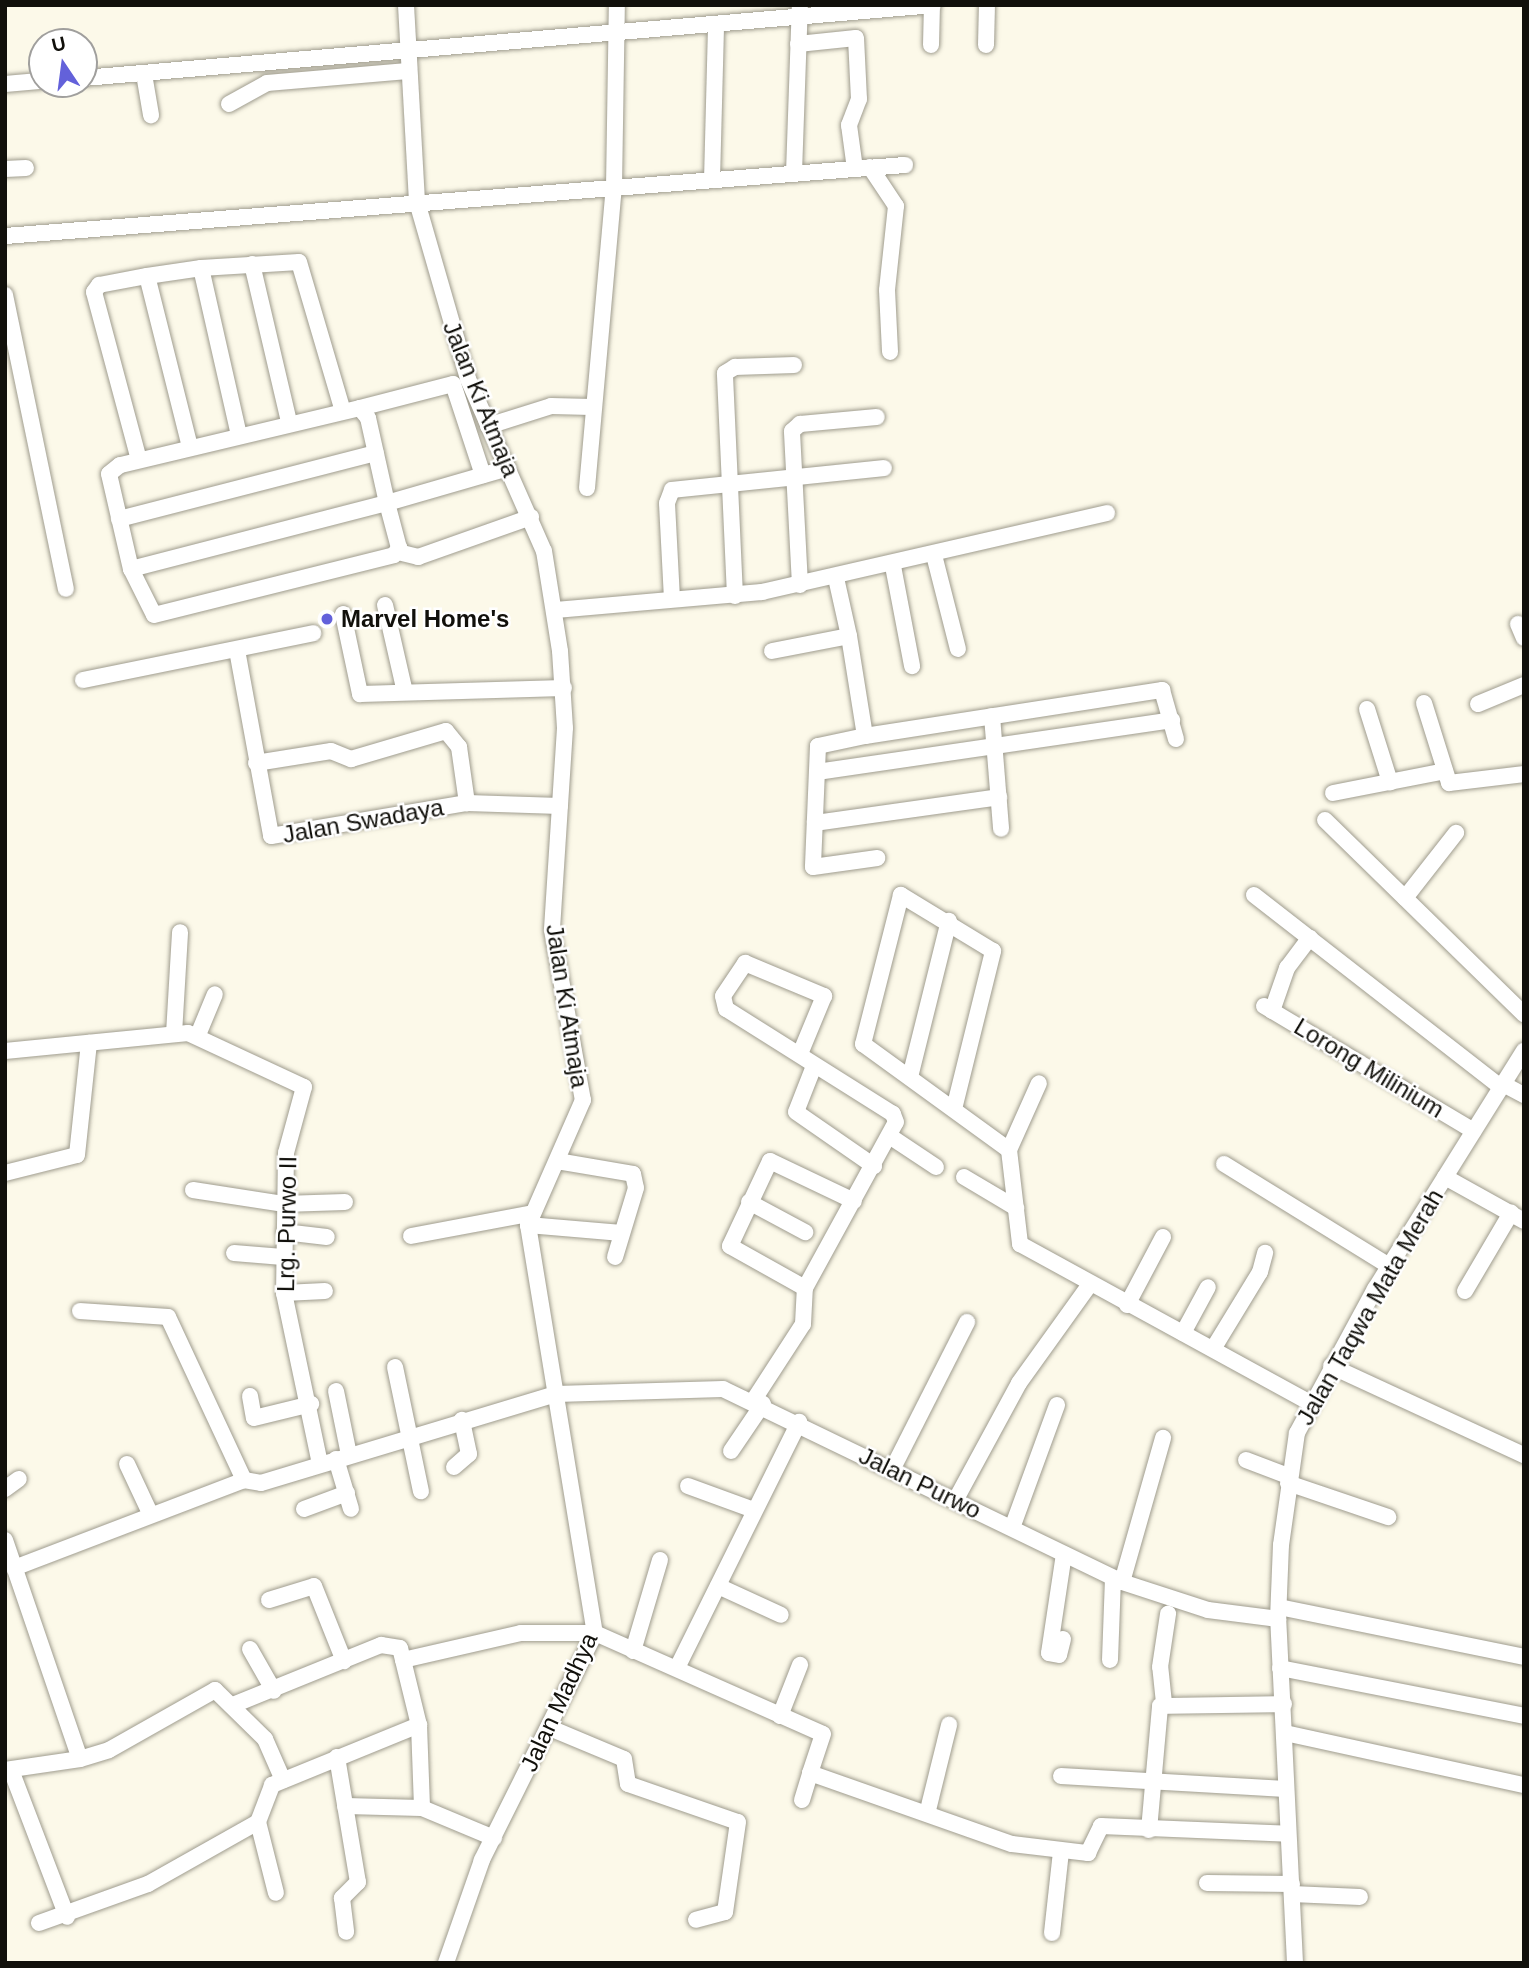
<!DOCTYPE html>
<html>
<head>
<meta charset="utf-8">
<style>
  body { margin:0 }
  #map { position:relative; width:1529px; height:1968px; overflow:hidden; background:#fcf9e9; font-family:Helvetica,sans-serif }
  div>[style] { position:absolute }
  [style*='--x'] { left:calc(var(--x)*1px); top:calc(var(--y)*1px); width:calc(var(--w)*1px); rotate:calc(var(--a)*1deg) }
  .roads { filter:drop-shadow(0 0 2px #9f9c8e) drop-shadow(0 0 2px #9f9c8e) }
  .minor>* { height:16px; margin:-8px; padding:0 8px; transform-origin:8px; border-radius:8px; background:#fff }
  .dots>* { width:19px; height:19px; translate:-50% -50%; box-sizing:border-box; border:4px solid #fff; border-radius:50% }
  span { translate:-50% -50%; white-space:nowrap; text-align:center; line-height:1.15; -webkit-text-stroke:5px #fff; paint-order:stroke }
  .street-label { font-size:24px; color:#11100b }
  .poi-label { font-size:24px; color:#11100b; font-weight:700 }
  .left { translate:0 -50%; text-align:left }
  .frame { position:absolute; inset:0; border:7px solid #11100b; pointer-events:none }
  .north { position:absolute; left:28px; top:28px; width:70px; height:70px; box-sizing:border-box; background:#fff; border:2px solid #a09f9d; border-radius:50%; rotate:347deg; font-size:19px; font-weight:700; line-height:28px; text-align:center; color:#11100b }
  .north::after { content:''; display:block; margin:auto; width:24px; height:32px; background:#6361da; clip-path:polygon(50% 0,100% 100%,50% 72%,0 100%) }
</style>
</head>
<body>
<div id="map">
  <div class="roads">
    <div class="minor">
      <i style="--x:406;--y:5;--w:197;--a:86.8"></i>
      <i style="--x:417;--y:202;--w:184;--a:73.9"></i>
      <i style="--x:468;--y:379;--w:188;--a:66.2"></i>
      <i style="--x:544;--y:551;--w:101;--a:80.9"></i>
      <i style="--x:560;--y:651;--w:77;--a:86.3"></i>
      <i style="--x:565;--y:728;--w:202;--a:93.7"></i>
      <i style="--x:552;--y:930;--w:173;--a:79.7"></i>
      <i style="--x:583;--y:1100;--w:137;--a:113.7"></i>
      <i style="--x:528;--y:1225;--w:413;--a:80.7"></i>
      <i style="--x:595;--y:1633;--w:254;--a:116.5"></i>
      <i style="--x:482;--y:1860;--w:109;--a:109.3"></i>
      <i style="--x:798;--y:44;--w:58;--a:-5.9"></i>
      <i style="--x:856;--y:38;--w:61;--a:87.2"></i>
      <i style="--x:859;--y:99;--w:28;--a:111"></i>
      <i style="--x:849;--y:125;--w:44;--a:82.2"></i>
      <i style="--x:931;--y:45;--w:40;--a:-88.6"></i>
      <i style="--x:986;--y:45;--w:40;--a:-88.6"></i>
      <i style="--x:144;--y:74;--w:42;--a:80.3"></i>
      <i style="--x:84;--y:78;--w:852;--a:-4.91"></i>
      <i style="--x:5;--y:84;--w:37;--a:-5"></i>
      <i style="--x:229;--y:104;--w:43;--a:-28.9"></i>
      <i style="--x:267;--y:83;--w:141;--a:-4.9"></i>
      <i style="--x:870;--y:167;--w:47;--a:56.3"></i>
      <i style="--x:896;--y:206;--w:84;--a:96.1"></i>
      <i style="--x:887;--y:290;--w:62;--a:87.2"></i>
      <i style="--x:5;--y:169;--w:21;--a:-3"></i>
      <i style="--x:794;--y:173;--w:168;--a:-88"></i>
      <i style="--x:712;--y:180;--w:156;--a:-88.5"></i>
      <i style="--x:5;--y:236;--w:903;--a:-4.51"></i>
      <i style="--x:252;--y:264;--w:162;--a:76.8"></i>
      <i style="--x:201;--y:268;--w:98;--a:-3.5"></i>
      <i style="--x:299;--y:262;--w:152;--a:73.6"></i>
      <i style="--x:5;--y:295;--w:300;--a:78.3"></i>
      <i style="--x:360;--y:408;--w:96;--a:-14.5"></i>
      <i style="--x:453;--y:384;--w:96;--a:71.8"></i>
      <i style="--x:488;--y:426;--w:66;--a:-17.6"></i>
      <i style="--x:551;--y:406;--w:41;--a:1.4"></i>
      <i style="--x:190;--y:447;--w:176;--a:-104.1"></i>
      <i style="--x:147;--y:276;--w:55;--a:-8.4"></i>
      <i style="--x:201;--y:268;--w:171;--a:77.2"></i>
      <i style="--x:139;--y:460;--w:174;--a:-105"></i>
      <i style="--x:94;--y:292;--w:9;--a:-54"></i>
      <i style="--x:99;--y:285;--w:49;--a:-10.6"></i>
      <i style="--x:587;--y:488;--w:302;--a:-84.9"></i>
      <i style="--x:614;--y:187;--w:182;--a:-89.1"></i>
      <i style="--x:119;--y:519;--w:265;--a:-14.4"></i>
      <i style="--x:398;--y:552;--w:21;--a:14"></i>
      <i style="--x:418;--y:557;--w:120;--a:-19.5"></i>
      <i style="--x:934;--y:555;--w:97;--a:75.7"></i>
      <i style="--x:893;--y:566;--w:102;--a:79.2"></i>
      <i style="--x:131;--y:569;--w:51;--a:63.4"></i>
      <i style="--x:154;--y:615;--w:247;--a:-14"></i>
      <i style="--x:394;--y:555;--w:9;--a:-54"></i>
      <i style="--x:399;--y:548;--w:47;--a:-104.9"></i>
      <i style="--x:387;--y:503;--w:87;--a:-102.6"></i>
      <i style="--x:368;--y:418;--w:13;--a:-129"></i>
      <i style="--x:360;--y:408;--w:247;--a:166.6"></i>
      <i style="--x:120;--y:465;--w:14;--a:141"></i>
      <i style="--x:109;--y:474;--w:98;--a:77"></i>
      <i style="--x:131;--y:569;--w:264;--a:-14.5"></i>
      <i style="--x:387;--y:503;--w:126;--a:-16.1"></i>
      <i style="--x:800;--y:585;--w:154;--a:-93"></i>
      <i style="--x:792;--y:431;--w:11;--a:-41"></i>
      <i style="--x:800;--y:424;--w:77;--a:-5.2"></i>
      <i style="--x:735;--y:596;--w:223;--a:-92.6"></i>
      <i style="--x:725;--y:373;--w:12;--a:-31"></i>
      <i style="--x:735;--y:367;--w:59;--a:-1.9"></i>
      <i style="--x:672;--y:599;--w:96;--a:-93"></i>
      <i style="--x:667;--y:503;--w:14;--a:-69"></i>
      <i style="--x:672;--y:490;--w:213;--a:-5.9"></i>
      <i style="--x:385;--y:605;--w:89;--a:77.1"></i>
      <i style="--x:555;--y:610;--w:208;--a:-5"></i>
      <i style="--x:762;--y:592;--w:354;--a:-12.9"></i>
      <i style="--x:343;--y:614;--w:82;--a:78"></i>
      <i style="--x:360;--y:694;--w:204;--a:-1.7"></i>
      <i style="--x:1518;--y:624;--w:15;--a:67"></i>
      <i style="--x:849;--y:636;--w:101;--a:80.9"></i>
      <i style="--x:865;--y:736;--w:48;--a:168"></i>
      <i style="--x:818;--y:746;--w:121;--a:92.4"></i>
      <i style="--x:813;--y:867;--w:65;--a:-8"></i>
      <i style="--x:237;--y:650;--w:189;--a:79.6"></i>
      <i style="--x:271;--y:836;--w:199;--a:-9.6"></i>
      <i style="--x:467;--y:803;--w:93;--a:1.8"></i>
      <i style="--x:772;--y:651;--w:78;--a:-11"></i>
      <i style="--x:849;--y:636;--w:59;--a:-102.6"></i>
      <i style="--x:83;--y:680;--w:235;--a:-11.5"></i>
      <i style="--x:1424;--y:703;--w:84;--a:72.6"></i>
      <i style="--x:1449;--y:783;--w:76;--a:-6.8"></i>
      <i style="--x:1478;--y:704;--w:50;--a:-22.4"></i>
      <i style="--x:1367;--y:709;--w:77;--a:72.5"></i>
      <i style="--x:992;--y:716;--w:113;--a:85.4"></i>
      <i style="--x:865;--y:736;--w:301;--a:-8.8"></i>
      <i style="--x:1162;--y:690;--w:51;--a:74.1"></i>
      <i style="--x:256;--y:763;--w:76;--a:-9.1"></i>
      <i style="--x:331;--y:751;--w:22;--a:22"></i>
      <i style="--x:351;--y:759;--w:99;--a:-16.4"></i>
      <i style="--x:446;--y:731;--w:21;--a:51"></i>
      <i style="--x:459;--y:747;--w:57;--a:81.9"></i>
      <i style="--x:817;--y:772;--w:359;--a:-8.3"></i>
      <i style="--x:1333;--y:793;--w:114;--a:-11.1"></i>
      <i style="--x:1325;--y:820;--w:278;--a:44.3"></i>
      <i style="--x:815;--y:823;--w:186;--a:-8"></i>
      <i style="--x:1254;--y:895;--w:313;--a:37.9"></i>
      <i style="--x:1405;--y:898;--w:83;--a:-51.9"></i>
      <i style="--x:1264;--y:1006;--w:244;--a:30.8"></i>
      <i style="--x:1272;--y:1011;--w:46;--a:-70.8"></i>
      <i style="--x:1287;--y:968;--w:38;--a:-53"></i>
      <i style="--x:174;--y:1034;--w:102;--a:-86.6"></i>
      <i style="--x:198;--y:1035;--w:44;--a:-67.5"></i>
      <i style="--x:5;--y:1051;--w:184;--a:-5.6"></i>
      <i style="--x:188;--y:1033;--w:128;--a:25"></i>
      <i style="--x:304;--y:1087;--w:68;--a:105.3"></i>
      <i style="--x:286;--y:1153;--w:140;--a:90.8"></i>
      <i style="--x:284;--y:1293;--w:175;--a:78.1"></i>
      <i style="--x:814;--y:1066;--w:49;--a:111.4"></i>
      <i style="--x:796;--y:1112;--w:95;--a:34.7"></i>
      <i style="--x:910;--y:1077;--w:161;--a:-76"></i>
      <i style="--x:1503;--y:1084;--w:24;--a:28"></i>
      <i style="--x:954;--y:1109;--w:163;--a:-76.1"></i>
      <i style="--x:993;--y:951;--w:108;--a:-148.7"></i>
      <i style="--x:901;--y:895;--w:154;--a:104.3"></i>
      <i style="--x:863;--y:1044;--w:180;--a:36"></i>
      <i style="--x:1009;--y:1150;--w:95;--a:83.3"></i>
      <i style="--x:1020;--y:1244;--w:331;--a:28.7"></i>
      <i style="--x:891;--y:1137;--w:54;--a:33.7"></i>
      <i style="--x:1009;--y:1150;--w:73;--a:-65.9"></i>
      <i style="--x:557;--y:1161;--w:77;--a:9.7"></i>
      <i style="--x:633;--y:1174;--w:14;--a:78"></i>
      <i style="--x:636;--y:1188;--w:72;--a:106.9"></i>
      <i style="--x:1224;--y:1164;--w:194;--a:31.7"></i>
      <i style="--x:5;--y:1173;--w:74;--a:-14"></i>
      <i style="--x:77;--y:1155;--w:113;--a:-83.9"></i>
      <i style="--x:964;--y:1177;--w:61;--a:30.8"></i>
      <i style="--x:1445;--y:1177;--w:90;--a:29.1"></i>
      <i style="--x:193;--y:1190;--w:91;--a:8.8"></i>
      <i style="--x:283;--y:1204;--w:62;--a:-1.8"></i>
      <i style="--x:749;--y:1202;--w:64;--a:28.2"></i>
      <i style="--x:528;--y:1225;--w:94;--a:4.9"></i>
      <i style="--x:284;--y:1232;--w:43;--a:6.6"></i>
      <i style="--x:411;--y:1236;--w:120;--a:-10.6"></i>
      <i style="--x:234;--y:1253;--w:49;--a:4.7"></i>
      <i style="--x:805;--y:1288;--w:86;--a:-150.8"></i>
      <i style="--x:730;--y:1246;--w:94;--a:-64.8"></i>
      <i style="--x:770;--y:1161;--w:93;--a:25.5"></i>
      <i style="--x:1465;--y:1291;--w:91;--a:-59.5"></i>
      <i style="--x:284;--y:1293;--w:41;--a:-2.8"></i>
      <i style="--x:1127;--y:1305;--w:77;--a:-62.1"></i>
      <i style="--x:80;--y:1311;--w:88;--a:3.9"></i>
      <i style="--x:168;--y:1317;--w:180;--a:65"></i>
      <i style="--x:1183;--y:1333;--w:52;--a:-61.5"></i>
      <i style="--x:1213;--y:1349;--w:90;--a:-58.6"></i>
      <i style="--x:1260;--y:1272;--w:20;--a:-75"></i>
      <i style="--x:1331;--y:1366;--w:213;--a:24.8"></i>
      <i style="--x:395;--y:1367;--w:127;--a:78.2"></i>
      <i style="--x:336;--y:1391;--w:65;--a:78.5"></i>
      <i style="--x:250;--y:1396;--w:22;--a:80"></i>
      <i style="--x:254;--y:1418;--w:59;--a:-13.8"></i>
      <i style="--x:755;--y:1398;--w:88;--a:-57"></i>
      <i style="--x:803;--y:1324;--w:36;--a:-87"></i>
      <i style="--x:805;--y:1288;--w:189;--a:-61.3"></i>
      <i style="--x:896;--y:1122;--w:9;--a:-111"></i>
      <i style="--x:893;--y:1114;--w:197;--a:-147.8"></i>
      <i style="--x:726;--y:1009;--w:13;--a:-103"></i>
      <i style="--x:723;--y:996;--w:40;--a:-56"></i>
      <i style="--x:745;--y:963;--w:86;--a:22.7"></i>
      <i style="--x:824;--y:996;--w:63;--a:112.5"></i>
      <i style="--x:731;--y:1451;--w:57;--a:-55.8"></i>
      <i style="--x:336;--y:1459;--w:52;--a:73.3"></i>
      <i style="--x:1246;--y:1460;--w:45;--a:20.9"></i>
      <i style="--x:127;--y:1464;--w:54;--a:64.9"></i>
      <i style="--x:454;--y:1467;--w:20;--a:-41"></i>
      <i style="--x:469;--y:1454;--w:35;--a:-102"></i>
      <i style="--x:892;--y:1470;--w:166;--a:-63.1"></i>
      <i style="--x:244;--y:1480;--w:17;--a:10"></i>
      <i style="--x:261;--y:1483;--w:308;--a:-16.8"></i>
      <i style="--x:556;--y:1394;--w:167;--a:-1.7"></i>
      <i style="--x:723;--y:1389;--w:443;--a:25.8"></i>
      <i style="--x:1122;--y:1582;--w:90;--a:18"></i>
      <i style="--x:1208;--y:1610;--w:71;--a:7.3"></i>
      <i style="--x:1288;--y:1483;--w:106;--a:18.8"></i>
      <i style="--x:688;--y:1486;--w:70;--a:20"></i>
      <i style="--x:5;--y:1489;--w:17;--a:-36"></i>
      <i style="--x:955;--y:1501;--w:134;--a:-61.5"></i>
      <i style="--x:1019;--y:1383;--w:118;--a:-54.3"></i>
      <i style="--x:304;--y:1509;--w:46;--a:-20.4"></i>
      <i style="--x:1012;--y:1528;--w:131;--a:-69.9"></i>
      <i style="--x:5;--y:1540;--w:231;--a:71.1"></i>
      <i style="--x:80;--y:1759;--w:30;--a:-17"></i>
      <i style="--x:109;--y:1750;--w:122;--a:-29.5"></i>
      <i style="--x:215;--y:1690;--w:70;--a:44.4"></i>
      <i style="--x:265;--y:1739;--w:45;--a:66.3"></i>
      <i style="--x:14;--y:1568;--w:246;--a:-20.9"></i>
      <i style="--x:1122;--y:1582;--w:150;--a:-74.1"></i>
      <i style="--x:718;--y:1586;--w:69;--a:24.7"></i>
      <i style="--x:269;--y:1600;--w:47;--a:-17.3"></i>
      <i style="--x:314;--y:1586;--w:81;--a:68.2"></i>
      <i style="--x:1279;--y:1607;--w:250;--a:11.5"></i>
      <i style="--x:1063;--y:1639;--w:16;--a:104"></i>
      <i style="--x:1059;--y:1655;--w:10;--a:-169"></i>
      <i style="--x:1049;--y:1653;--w:100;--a:-81.4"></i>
      <i style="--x:250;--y:1649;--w:48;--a:60.3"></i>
      <i style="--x:633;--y:1651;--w:95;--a:-73.5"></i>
      <i style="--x:403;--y:1660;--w:67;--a:76.2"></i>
      <i style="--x:419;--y:1725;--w:83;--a:87.9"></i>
      <i style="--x:422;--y:1808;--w:78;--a:22.6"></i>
      <i style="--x:1110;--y:1660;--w:82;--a:-87.9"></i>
      <i style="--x:677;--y:1668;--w:275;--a:-63.6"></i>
      <i style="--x:1280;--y:1668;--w:249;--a:11.1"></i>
      <i style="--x:1164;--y:1703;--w:36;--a:-96"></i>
      <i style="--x:1160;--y:1667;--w:54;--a:-81.4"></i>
      <i style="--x:233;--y:1705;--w:160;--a:-22.1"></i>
      <i style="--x:381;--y:1645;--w:19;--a:9"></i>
      <i style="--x:400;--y:1648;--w:12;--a:76"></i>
      <i style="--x:403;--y:1660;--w:121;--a:-12.9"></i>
      <i style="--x:521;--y:1633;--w:74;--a:0"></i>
      <i style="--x:595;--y:1633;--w:249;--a:23.9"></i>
      <i style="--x:823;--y:1734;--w:41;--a:108.4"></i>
      <i style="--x:810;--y:1773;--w:214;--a:19.4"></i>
      <i style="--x:1012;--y:1844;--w:77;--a:6.8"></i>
      <i style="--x:1088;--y:1853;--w:30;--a:-64"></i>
      <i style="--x:1101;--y:1826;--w:187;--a:2.4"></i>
      <i style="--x:780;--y:1716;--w:55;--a:-68.6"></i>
      <i style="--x:550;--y:1728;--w:80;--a:22.7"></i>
      <i style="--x:624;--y:1759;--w:25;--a:81"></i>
      <i style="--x:628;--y:1784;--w:116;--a:19.1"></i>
      <i style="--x:738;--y:1822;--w:91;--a:98.2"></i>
      <i style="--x:725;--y:1912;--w:30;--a:165"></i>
      <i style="--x:1285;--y:1733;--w:245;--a:12.3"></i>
      <i style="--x:337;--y:1757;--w:127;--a:80.5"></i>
      <i style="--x:358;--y:1882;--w:23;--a:135"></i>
      <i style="--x:342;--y:1898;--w:34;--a:83"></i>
      <i style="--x:5;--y:1770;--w:76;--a:-8.3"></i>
      <i style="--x:11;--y:1770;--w:157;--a:69.1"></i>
      <i style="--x:1061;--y:1776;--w:225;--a:3.3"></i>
      <i style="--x:802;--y:1800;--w:28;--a:-73"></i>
      <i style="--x:345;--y:1806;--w:77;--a:1.5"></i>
      <i style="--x:928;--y:1810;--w:88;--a:-76.1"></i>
      <i style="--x:258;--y:1822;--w:73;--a:75.8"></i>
      <i style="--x:1149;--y:1830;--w:124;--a:-84.9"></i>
      <i style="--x:1160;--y:1706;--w:124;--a:-0.9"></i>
      <i style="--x:1207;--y:1883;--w:85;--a:0.7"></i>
      <i style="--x:1292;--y:1894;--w:68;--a:2.5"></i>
      <i style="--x:39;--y:1923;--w:116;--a:-19.7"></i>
      <i style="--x:148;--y:1884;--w:126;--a:-29.4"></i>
      <i style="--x:258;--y:1822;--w:40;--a:-69"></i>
      <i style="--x:272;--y:1785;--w:159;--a:-22.2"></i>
      <i style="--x:1052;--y:1933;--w:81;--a:-83.7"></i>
      <i style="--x:1295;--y:1963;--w:344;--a:-92.8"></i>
      <i style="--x:1278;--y:1619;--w:74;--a:-87.7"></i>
      <i style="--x:1281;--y:1545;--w:113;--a:-81.9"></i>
      <i style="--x:1297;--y:1433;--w:164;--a:-61.6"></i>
      <i style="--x:1375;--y:1289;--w:281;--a:-58"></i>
    </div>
  </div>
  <div class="dots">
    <i style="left:327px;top:619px;background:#6361da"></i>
  </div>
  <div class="street-label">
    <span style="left:481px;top:399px;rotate:68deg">Jalan Ki Atmaja</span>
    <span style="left:363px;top:821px;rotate:-10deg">Jalan Swadaya</span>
    <span style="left:567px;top:1006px;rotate:81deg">Jalan Ki Atmaja</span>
    <span style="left:1369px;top:1068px;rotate:31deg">Lorong Milinium</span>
    <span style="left:287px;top:1224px;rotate:-89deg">Lrg. Purwo II</span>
    <span style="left:1370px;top:1307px;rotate:-60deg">Jalan Taqwa Mata Merah</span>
    <span style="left:920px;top:1483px;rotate:26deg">Jalan Purwo</span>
    <span style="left:559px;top:1702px;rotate:-65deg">Jalan Madhya</span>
  </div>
  <div class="poi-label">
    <span class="left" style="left:341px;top:619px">Marvel Home's</span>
  </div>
  <div class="frame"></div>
  <div class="north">U</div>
</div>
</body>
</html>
